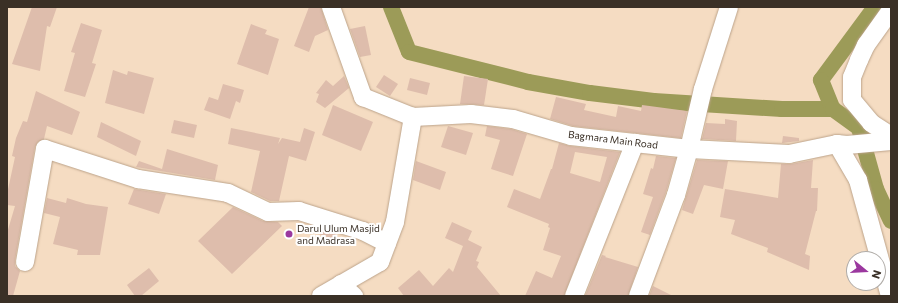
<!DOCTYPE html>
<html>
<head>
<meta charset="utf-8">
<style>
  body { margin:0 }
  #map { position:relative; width:898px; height:303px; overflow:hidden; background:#f5dcc2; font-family:Commissioner,sans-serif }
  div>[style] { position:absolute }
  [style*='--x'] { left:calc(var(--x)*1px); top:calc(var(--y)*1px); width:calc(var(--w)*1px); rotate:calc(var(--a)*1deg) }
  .canal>* { height:16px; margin:-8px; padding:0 8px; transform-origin:8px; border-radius:8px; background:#9c9b58 }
  .building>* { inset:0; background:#debdac }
  .roads { filter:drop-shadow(0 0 1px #bca38a) drop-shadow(0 0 1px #bca38a) }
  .minor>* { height:18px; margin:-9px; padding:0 9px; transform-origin:9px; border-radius:9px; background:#fff }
  .dots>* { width:11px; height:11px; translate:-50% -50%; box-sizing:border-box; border:2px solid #fff; border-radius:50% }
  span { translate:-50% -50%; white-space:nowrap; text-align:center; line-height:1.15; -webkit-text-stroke:4px #fff; paint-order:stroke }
  .street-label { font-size:10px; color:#3a3026 }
  .poi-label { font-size:10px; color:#3a3026 }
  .left { translate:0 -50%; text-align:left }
  .frame { position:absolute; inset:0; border:8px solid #3a3026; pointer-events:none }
  .north { position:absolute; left:846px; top:251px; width:40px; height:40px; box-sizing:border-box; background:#fff; border:1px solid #b0aca8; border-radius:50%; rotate:108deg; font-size:11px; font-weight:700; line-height:16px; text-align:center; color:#3a3026 }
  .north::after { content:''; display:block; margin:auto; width:14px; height:18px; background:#9b389f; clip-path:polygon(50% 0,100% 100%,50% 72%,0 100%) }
</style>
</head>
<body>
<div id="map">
  <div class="canal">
    <i style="--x:391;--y:7;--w:48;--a:68.2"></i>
    <i style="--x:409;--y:52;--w:123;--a:14.1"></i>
    <i style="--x:528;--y:82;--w:63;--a:10.1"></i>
    <i style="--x:590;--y:93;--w:64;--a:7.1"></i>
    <i style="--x:654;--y:101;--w:128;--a:3.6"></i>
    <i style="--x:782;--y:109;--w:51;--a:0"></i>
    <i style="--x:875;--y:7;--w:91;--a:126.5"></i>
    <i style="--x:821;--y:80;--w:31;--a:68"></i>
    <i style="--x:833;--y:109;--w:32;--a:36"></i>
    <i style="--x:859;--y:128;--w:63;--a:74.4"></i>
    <i style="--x:876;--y:189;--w:35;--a:65"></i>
  </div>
  <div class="building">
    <i style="clip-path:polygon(32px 7px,57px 7px,50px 27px,47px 26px,40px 71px,12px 64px)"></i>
    <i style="clip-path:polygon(309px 7px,321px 7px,328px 30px,315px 36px,309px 52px,294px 46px)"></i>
    <i style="clip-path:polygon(81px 23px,102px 30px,92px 63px,96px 64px,85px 97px,64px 91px,75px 53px,71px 52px)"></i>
    <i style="clip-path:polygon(251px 24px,267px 30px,265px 34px,279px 39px,268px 75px,237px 64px)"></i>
    <i style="clip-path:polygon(365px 26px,371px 55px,360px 57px,350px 29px)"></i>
    <i style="clip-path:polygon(113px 70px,127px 75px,128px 71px,154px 78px,144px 114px,105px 103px)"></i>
    <i style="clip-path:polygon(384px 75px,398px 84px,390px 96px,376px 87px)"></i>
    <i style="clip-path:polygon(344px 76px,349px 88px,325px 108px,316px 102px,319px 94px,316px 93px,326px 80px,333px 86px)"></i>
    <i style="clip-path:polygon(464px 76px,488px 79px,484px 105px,460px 104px)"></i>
    <i style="clip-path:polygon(410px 78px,430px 83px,427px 95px,407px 90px)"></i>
    <i style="clip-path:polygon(223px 84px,244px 90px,240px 103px,236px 101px,230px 119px,204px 110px,209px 97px,218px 100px)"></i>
    <i style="clip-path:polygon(36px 91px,80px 112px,72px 135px,47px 126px,44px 139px,38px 142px,35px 147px,15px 260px,15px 266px,20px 271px,13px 296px,7px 296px,7px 233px,15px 206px,7px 205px,7px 194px,15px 157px,12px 156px,16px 138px,23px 121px,27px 122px)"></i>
    <i style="clip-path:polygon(556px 97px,586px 104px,584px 110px,616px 117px,618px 106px,641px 111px,642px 105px,687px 111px,681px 138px,573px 126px,550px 119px)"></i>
    <i style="clip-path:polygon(333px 105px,373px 122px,361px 151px,322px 135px)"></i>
    <i style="clip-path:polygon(725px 119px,737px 121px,736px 141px,702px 139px,706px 123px,725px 124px)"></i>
    <i style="clip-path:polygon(174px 120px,197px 125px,194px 138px,171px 133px)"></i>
    <i style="clip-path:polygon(101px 122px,141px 141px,136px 156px,97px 137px)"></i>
    <i style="clip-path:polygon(448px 126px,473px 133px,466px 155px,441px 147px)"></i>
    <i style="clip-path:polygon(487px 126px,511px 129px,527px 134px,513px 176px,491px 169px,500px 140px,485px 136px)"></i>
    <i style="clip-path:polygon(231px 128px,280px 138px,278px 144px,282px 138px,300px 142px,304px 128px,315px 132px,306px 161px,289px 156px,279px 201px,270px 201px,251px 192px,260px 151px,228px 144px)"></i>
    <i style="clip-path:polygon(783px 136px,799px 138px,799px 141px,782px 143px)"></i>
    <i style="clip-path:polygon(evenodd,559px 143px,570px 146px,620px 152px,564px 296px,525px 296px,536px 271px,552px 278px,561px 256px,543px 250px,550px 228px,548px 227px,549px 224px,507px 207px,514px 189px,540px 199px,551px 169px,552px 169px,559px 143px,575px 152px,607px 157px,600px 182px,570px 173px,575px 152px)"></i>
    <i style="clip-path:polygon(167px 149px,218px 165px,215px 180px,136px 167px,139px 161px,162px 169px)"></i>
    <i style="clip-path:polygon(656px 156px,676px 158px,666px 192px,650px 235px,641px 232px,653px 197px,643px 194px,651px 168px,653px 169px)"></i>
    <i style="clip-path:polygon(697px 160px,728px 161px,723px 189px,704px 185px,693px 214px,682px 210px)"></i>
    <i style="clip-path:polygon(813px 160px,811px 188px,818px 188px,817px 211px,816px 211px,805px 254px,810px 256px,809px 270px,767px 252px,768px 248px,731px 234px,735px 220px,720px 217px,725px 189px,778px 198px,781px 164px,791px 164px)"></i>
    <i style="clip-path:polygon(416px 161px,446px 172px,440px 190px,413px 180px)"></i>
    <i style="clip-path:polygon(134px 189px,166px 194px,159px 214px,128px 204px)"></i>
    <i style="clip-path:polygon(47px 198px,66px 203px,67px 198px,86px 204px,108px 207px,100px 255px,77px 255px,78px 250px,53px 244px,60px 217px,44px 213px)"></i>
    <i style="clip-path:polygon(233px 207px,263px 221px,278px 222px,282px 226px,232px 274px,198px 241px)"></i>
    <i style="clip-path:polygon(452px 222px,472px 231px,468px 240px,482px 247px,476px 261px,479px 262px,477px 267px,501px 296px,404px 296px,398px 288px,419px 270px,433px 286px,449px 268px,453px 272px,463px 246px,445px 238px)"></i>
    <i style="clip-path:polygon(310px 225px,336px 233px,334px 239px,308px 231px)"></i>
    <i style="clip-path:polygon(602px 255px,606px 256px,605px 257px,638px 267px,628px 296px,585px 296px)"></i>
    <i style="clip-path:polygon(149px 268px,159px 281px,141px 296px,135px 296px,127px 285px)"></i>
    <i style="clip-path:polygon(653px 286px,673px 296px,649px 296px)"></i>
  </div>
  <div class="roads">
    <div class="minor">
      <i style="--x:331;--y:7;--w:96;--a:70.4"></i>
      <i style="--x:363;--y:97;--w:54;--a:21.8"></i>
      <i style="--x:413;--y:117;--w:58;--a:-3"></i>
      <i style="--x:471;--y:114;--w:42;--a:6.8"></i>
      <i style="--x:513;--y:119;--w:60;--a:16.3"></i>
      <i style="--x:571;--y:136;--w:119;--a:6.3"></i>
      <i style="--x:689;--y:149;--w:100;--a:2.9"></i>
      <i style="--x:789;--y:154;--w:49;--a:-11.8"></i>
      <i style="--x:837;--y:144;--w:10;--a:6"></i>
      <i style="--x:847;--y:145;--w:44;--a:-5.2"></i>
      <i style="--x:891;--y:10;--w:43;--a:125.5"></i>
      <i style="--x:866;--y:45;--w:17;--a:115"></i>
      <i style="--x:859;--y:60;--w:18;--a:112"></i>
      <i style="--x:852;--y:77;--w:23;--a:90"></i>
      <i style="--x:852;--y:100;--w:30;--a:50"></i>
      <i style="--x:871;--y:123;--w:24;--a:33"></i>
      <i style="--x:837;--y:144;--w:42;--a:59.7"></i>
      <i style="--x:858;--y:180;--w:120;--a:74.6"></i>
      <i style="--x:25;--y:262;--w:115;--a:-80"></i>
      <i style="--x:45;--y:149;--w:98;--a:17.9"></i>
      <i style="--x:138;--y:179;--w:91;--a:8.8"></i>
      <i style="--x:228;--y:193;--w:44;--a:25.4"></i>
      <i style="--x:268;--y:212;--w:31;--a:-2"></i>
      <i style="--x:299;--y:211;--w:67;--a:17.4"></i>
      <i style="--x:363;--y:231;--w:27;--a:27"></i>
      <i style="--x:341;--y:284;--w:18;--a:43"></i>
      <i style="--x:321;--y:296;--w:68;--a:-30"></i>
      <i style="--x:380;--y:262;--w:43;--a:-69.4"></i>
      <i style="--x:395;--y:222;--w:107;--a:-80.3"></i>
      <i style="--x:574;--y:296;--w:165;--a:-68.3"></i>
      <i style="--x:638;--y:296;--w:108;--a:-69.4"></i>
      <i style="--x:676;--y:195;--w:48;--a:-74.2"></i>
      <i style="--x:689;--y:149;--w:62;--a:-76.9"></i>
      <i style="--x:703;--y:89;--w:86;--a:-72.4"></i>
    </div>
  </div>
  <div class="dots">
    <i style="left:289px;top:234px;background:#9b389f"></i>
  </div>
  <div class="street-label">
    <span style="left:613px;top:140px;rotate:7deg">Bagmara Main Road</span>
  </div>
  <div class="poi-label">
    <span class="left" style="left:297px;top:234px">Darul Ulum Masjid<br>and Madrasa</span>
  </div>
  <div class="frame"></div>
  <div class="north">N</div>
</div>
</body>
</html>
